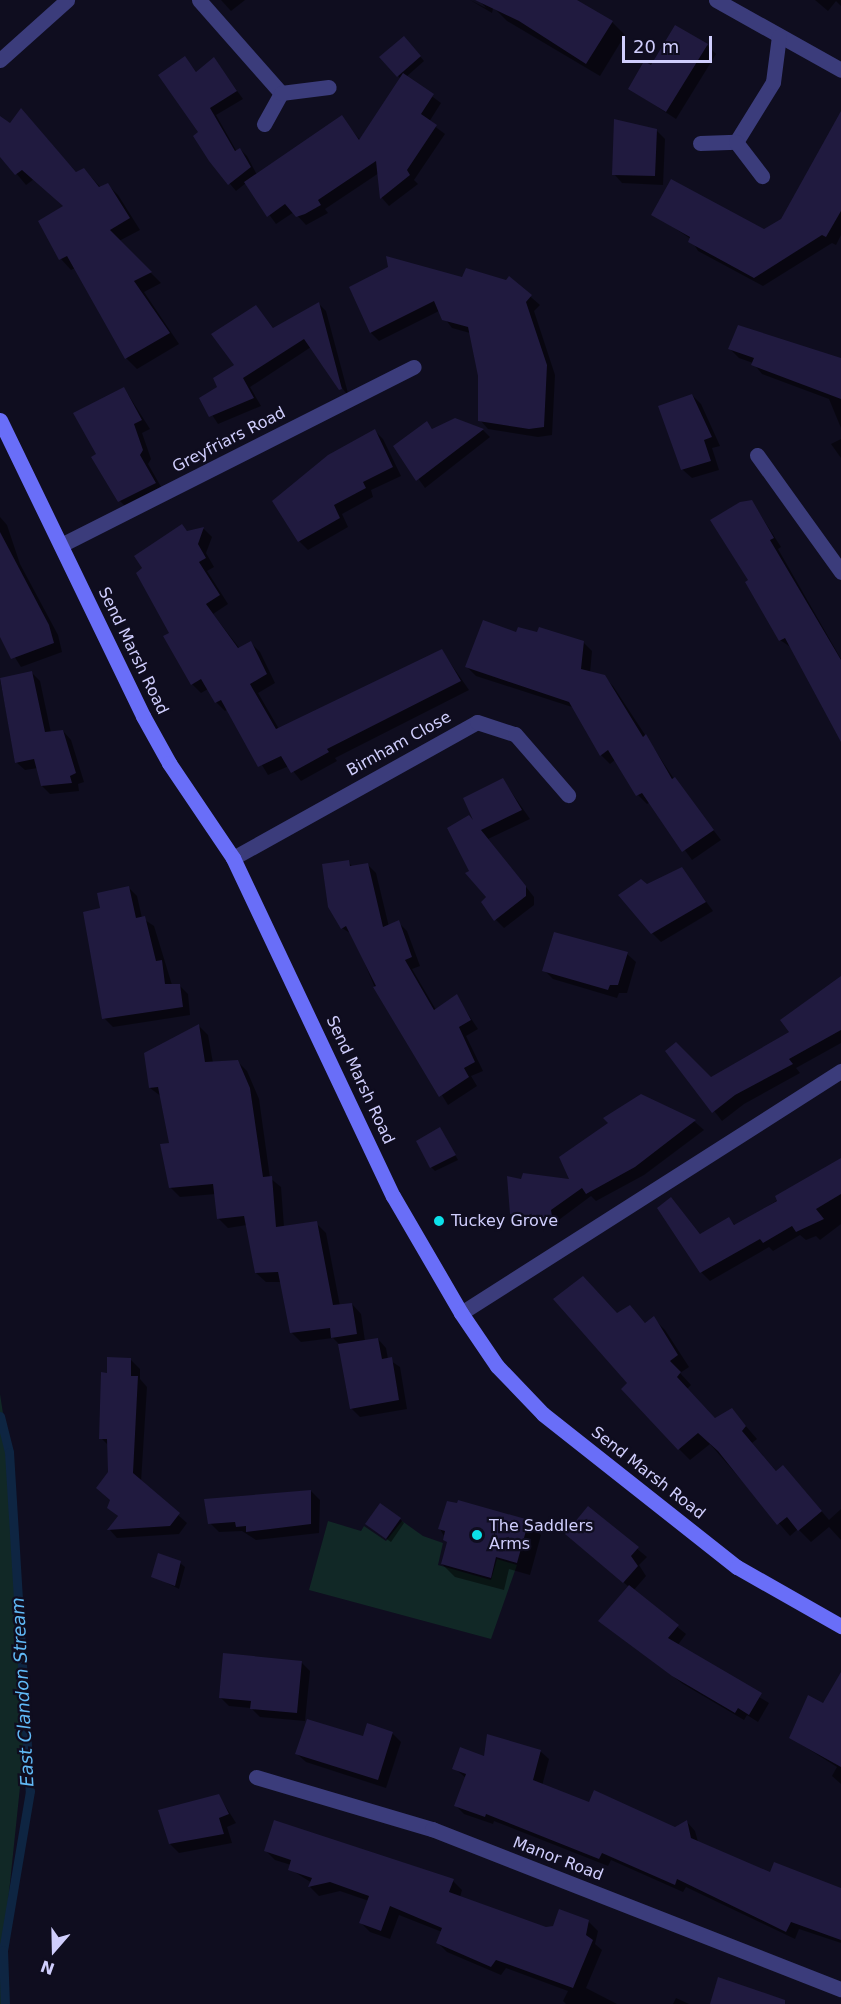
<!DOCTYPE html>
<html>
<head>
<meta charset="utf-8">
<style>
  body { margin:0 }
  #map { position:relative; width:841px; height:2004px; overflow:hidden; background:#0f0d1f; font-family:"DejaVu Sans",sans-serif }
  div>[style] { position:absolute }
  [style*='--x'] { left:calc(var(--x)*1px); top:calc(var(--y)*1px); width:calc(var(--w)*1px); rotate:calc(var(--a)*1deg) }
  .green>* { inset:0; background:#112826 }
  .shadow>* { inset:0; background:#0007 }
  .stream>* { height:9px; margin:-4.5px; padding:0 4.5px; transform-origin:4.5px; border-radius:4.5px; background:#0e2542 }
  .building>* { inset:0; background:#201a3f }
  .minor>* { height:15px; margin:-7.5px; padding:0 7.5px; transform-origin:7.5px; border-radius:7.5px; background:#3b3c7b }
  .secondary>* { height:15px; margin:-7.5px; padding:0 7.5px; transform-origin:7.5px; border-radius:7.5px; background:#696ef8 }
  .dots>* { width:16px; height:16px; translate:-50% -50%; box-sizing:border-box; border:3px solid #0f0d1f; border-radius:50% }
  span { translate:-50% -50%; white-space:nowrap; text-align:center; line-height:1.15; -webkit-text-stroke:4.5px #0f0d1f; paint-order:stroke }
  .street-label { font-size:16px; color:#d0cefd }
  .poi-label { font-size:16px; color:#d0cefd }
  .left { translate:0 -50%; text-align:left }
  .water-label { font-size:18px; color:#61baf7; font-style:italic }
  .north { position:absolute; left:24px; top:1920px; width:60px; height:60px; -webkit-text-stroke:4px #0f0d1f; paint-order:stroke; rotate:200deg; font-size:16px; font-weight:700; line-height:24px; text-align:center; color:#d0cefd }
  .north::after { content:''; display:block; margin:auto; width:21px; height:27px; background:#d0cefd; clip-path:polygon(50% 0,100% 100%,50% 72%,0 100%) }
  .scale { position:absolute; left:622px; top:36px; width:90px; height:27px; box-sizing:border-box; border:3px solid #d0cefd; border-top:0; padding-left:8px; font-size:18px; line-height:21px; white-space:nowrap; color:#d0cefd; -webkit-text-stroke:4px #0f0d1f; paint-order:stroke }
</style>
</head>
<body>
<div id="map">
  <div class="green">
    <i style="clip-path:polygon(0 1394px,9px 1452px,27px 1720px,3px 1950px,5px 2004px,0 2004px)"></i>
    <i style="clip-path:polygon(328px 1521px,361px 1531px,364px 1526px,386px 1541px,402px 1521px,423px 1536px,443px 1543px,438px 1565px,491px 1580px,497px 1559px,517px 1565px,491px 1639px,309px 1590px)"></i>
  </div>
  <div class="shadow">
    <i style="clip-path:polygon(221px 0,245px 0,231px 11px)"></i>
    <i style="clip-path:polygon(470px 0,486px 8px,479px 0,495px 0,492px 13px)"></i>
    <i style="clip-path:polygon(500px 0,573px 0,612px 22px,625px 35px,600px 76px,507px 21px,494px 8px)"></i>
    <i style="clip-path:polygon(815px 0,841px 0,841px 6px,836px 1px,828px 11px)"></i>
    <i style="clip-path:polygon(408px 42px,424px 61px,406px 77px,441px 103px,429px 122px,445px 134px,414px 180px,418px 184px,389px 206px,382px 198px,379px 173px,325px 209px,328px 213px,306px 225px,294px 212px,276px 224px,246px 183px,236px 191px,210px 160px,200px 133px,191px 65px,197px 73px,214px 59px,243px 99px,216px 115px,237px 152px,240px 149px,247px 156px,257px 175px,341px 117px,360px 140px,401px 79px,381px 57px)"></i>
    <i style="clip-path:polygon(707px 45px,716px 54px,676px 119px,630px 89px,651px 67px)"></i>
    <i style="clip-path:polygon(21px 110px,77px 173px,84px 169px,101px 188px,108px 185px,118px 195px,140px 230px,119px 241px,161px 283px,144px 292px,179px 344px,137px 369px,126px 358px,75px 268px,71px 270px,61px 259px,65px 207px,34px 179px,26px 185px,0 154px,0 124px,10px 125px)"></i>
    <i style="clip-path:polygon(838px 122px,841px 124px,841px 235px,836px 245px,832px 243px,763px 286px,698px 251px,691px 239px,653px 214px,764px 231px,782px 220px)"></i>
    <i style="clip-path:polygon(656px 130px,665px 139px,663px 185px,622px 183px,614px 174px)"></i>
    <i style="clip-path:polygon(509px 278px,540px 305px,534px 311px,555px 375px,552px 435px,538px 437px,488px 429px,480px 420px,479px 376px,470px 333px,452px 328px,439px 311px,379px 341px,371px 333px,351px 288px,463px 279px,506px 282px)"></i>
    <i style="clip-path:polygon(319px 304px,326px 311px,349px 397px,311px 347px,250px 387px,261px 406px,218px 424px,201px 398px,219px 387px,236px 366px,263px 315px,274px 329px)"></i>
    <i style="clip-path:polygon(730px 349px,841px 360px,841px 428px,829px 399px,762px 374px,753px 363px,739px 358px)"></i>
    <i style="clip-path:polygon(124px 388px,150px 429px,142px 433px,151px 459px,148px 464px,164px 492px,129px 510px,120px 501px)"></i>
    <i style="clip-path:polygon(692px 395px,701px 404px,720px 446px,712px 448px,719px 470px,692px 478px,683px 470px,660px 407px)"></i>
    <i style="clip-path:polygon(455px 420px,483px 430px,490px 437px,425px 488px,395px 446px,427px 423px,433px 430px)"></i>
    <i style="clip-path:polygon(374px 430px,383px 439px,401px 476px,371px 490px,373px 497px,342px 514px,348px 527px,308px 550px,299px 541px)"></i>
    <i style="clip-path:polygon(841px 439px,841px 458px,831px 444px)"></i>
    <i style="clip-path:polygon(752px 502px,781px 547px,778px 549px,841px 659px,841px 737px,792px 648px,780px 640px,751px 581px)"></i>
    <i style="clip-path:polygon(0 517px,7px 525px,20px 564px,58px 635px,62px 652px,21px 667px,0 634px)"></i>
    <i style="clip-path:polygon(182px 526px,188px 532px,204px 529px,212px 537px,206px 553px,214px 567px,207px 571px,228px 604px,213px 614px,240px 649px,251px 643px,260px 652px,275px 683px,258px 693px,279px 729px,442px 651px,469px 690px,335px 758px,337px 761px,301px 781px,289px 766px,268px 775px,228px 709px,225px 711px,216px 702px,208px 689px,201px 693px,192px 684px,165px 637px,171px 633px)"></i>
    <i style="clip-path:polygon(517px 634px,583px 642px,592px 651px,590px 673px,604px 677px,613px 686px,674px 779px,721px 840px,692px 860px,650px 802px,647px 804px,638px 795px,616px 759px,610px 764px,601px 755px,575px 708px,476px 676px,467px 667px)"></i>
    <i style="clip-path:polygon(32px 673px,40px 681px,51px 733px,63px 731px,71px 740px,84px 782px,78px 784px,79px 791px,50px 794px,42px 786px,38px 768px,25px 770px,16px 762px,0 679px)"></i>
    <i style="clip-path:polygon(503px 780px,530px 819px,488px 839px,534px 897px,534px 905px,504px 928px,496px 920px,488px 897px,471px 871px,476px 825px)"></i>
    <i style="clip-path:polygon(348px 862px,353px 867px,368px 865px,376px 873px,389px 927px,398px 922px,407px 931px,420px 966px,412px 969px,436px 1010px,456px 996px,478px 1029px,466px 1036px,483px 1071px,471px 1076px,477px 1086px,448px 1105px,375px 988px,353px 935px,342px 928px)"></i>
    <i style="clip-path:polygon(682px 869px,713px 911px,661px 942px,652px 933px)"></i>
    <i style="clip-path:polygon(129px 888px,137px 896px,142px 918px,154px 926px,172px 985px,179px 985px,188px 994px,190px 1015px,113px 1027px,104px 1018px,101px 909px)"></i>
    <i style="clip-path:polygon(627px 954px,636px 962px,627px 993px,619px 993px,617px 998px,553px 979px,544px 970px)"></i>
    <i style="clip-path:polygon(841px 983px,841px 1043px,796px 1068px,800px 1073px,744px 1104px,722px 1121px,667px 1051px,711px 1079px,791px 1032px)"></i>
    <i style="clip-path:polygon(199px 1026px,208px 1035px,213px 1063px,237px 1061px,247px 1071px,259px 1099px,270px 1178px,281px 1187px,284px 1227px,316px 1223px,326px 1233px,340px 1306px,352px 1304px,361px 1314px,365px 1341px,378px 1339px,386px 1348px,388px 1359px,400px 1367px,407px 1409px,360px 1417px,351px 1408px,340px 1345px,333px 1338px,301px 1342px,291px 1332px,282px 1282px,266px 1282px,256px 1273px,247px 1225px,228px 1228px,218px 1218px,216px 1194px,180px 1197px,170px 1187px,171px 1144px,162px 1097px,150px 1088px)"></i>
    <i style="clip-path:polygon(641px 1095px,695px 1122px,704px 1130px,644px 1175px,596px 1201px,591px 1196px,560px 1219px,560px 1225px,528px 1226px,511px 1213px,522px 1180px,572px 1181px)"></i>
    <i style="clip-path:polygon(443px 1133px,458px 1160px,435px 1171px,431px 1167px)"></i>
    <i style="clip-path:polygon(841px 1160px,841px 1224px,820px 1240px,816px 1236px,806px 1240px,800px 1235px,773px 1251px,769px 1247px,710px 1281px,701px 1272px,679px 1208px,701px 1235px,729px 1219px,736px 1226px)"></i>
    <i style="clip-path:polygon(630px 1306px,646px 1324px,653px 1318px,665px 1330px,689px 1367px,680px 1373px,691px 1385px,687px 1389px,716px 1419px,732px 1410px,757px 1439px,752px 1443px,777px 1472px,794px 1479px,829px 1520px,841px 1509px,841px 1540px,829px 1527px,811px 1542px,798px 1529px,790px 1536px,710px 1444px,690px 1460px,679px 1449px,629px 1383px,618px 1315px)"></i>
    <i style="clip-path:polygon(131px 1360px,140px 1369px,140px 1379px,147px 1387px,141px 1482px,187px 1523px,179px 1534px,117px 1538px,109px 1529px,119px 1517px,108px 1507px,112px 1501px,109px 1446px,101px 1438px,108px 1374px)"></i>
    <i style="clip-path:polygon(311px 1491px,320px 1500px,319px 1533px,256px 1540px,242px 1531px,219px 1532px,210px 1523px)"></i>
    <i style="clip-path:polygon(588px 1508px,647px 1557px,639px 1565px,646px 1576px,633px 1591px,686px 1634px,677px 1646px,769px 1703px,758px 1722px,747px 1715px,744px 1720px,683px 1684px,600px 1621px,629px 1587px,576px 1542px)"></i>
    <i style="clip-path:polygon(400px 1519px,404px 1523px,391px 1542px,371px 1528px)"></i>
    <i style="clip-path:polygon(528px 1522px,541px 1535px,530px 1575px,509px 1569px,504px 1590px,455px 1577px,442px 1564px,448px 1543px,440px 1529px)"></i>
    <i style="clip-path:polygon(180px 1563px,185px 1567px,179px 1589px,153px 1576px)"></i>
    <i style="clip-path:polygon(301px 1662px,310px 1671px,305px 1721px,260px 1717px,251px 1708px,229px 1706px,220px 1697px)"></i>
    <i style="clip-path:polygon(841px 1717px,841px 1784px,832px 1776px,837px 1767px,791px 1738px)"></i>
    <i style="clip-path:polygon(392px 1733px,401px 1742px,386px 1788px,306px 1762px,297px 1754px)"></i>
    <i style="clip-path:polygon(540px 1751px,549px 1759px,542px 1786px,589px 1804px,676px 1828px,687px 1822px,695px 1831px,698px 1842px,770px 1874px,841px 1889px,841px 1943px,799px 1929px,795px 1939px,686px 1887px,683px 1892px,611px 1860px,608px 1866px,494px 1821px,493px 1824px,464px 1814px,456px 1806px,466px 1778px,454px 1768px,485px 1758px)"></i>
    <i style="clip-path:polygon(219px 1796px,236px 1823px,227px 1827px,232px 1843px,179px 1853px,170px 1844px)"></i>
    <i style="clip-path:polygon(266px 1851px,453px 1881px,462px 1890px,460px 1897px,546px 1928px,588px 1921px,598px 1931px,595px 1944px,602px 1950px,586px 1988px,617px 2004px,566px 2004px,563px 2001px,568px 1991px,506px 1968px,501px 1975px,447px 1952px,438px 1943px,442px 1932px,399px 1915px,390px 1939px,370px 1932px,361px 1923px,369px 1901px,340px 1891px,319px 1896px,310px 1887px,312px 1883px,290px 1869px,291px 1865px,275px 1860px)"></i>
    <i style="clip-path:polygon(676px 1998px,689px 2004px,673px 2004px)"></i>
  </div>
  <div class="stream">
    <i style="--x:0;--y:1416;--w:37;--a:76"></i>
    <i style="--x:9;--y:1452;--w:340;--a:86.5"></i>
    <i style="--x:30;--y:1791;--w:161;--a:99.6"></i>
    <i style="--x:3;--y:1950;--w:54;--a:87.9"></i>
  </div>
  <div class="building">
    <i style="clip-path:polygon(475px 0,577px 0,613px 21px,586px 64px,519px 21px)"></i>
    <i style="clip-path:polygon(675px 25px,708px 44px,666px 112px,628px 89px,644px 61px,651px 65px)"></i>
    <i style="clip-path:polygon(404px 36px,421px 56px,397px 77px,379px 57px)"></i>
    <i style="clip-path:polygon(185px 56px,196px 72px,214px 57px,237px 91px,210px 108px,235px 151px,240px 148px,251px 167px,228px 185px,209px 161px,193px 136px,198px 132px,158px 75px)"></i>
    <i style="clip-path:polygon(403px 73px,434px 94px,421px 114px,437px 125px,407px 170px,410px 175px,380px 199px,376px 161px,318px 200px,321px 205px,305px 214px,296px 217px,285px 204px,267px 217px,244px 182px,342px 115px,359px 140px)"></i>
    <i style="clip-path:polygon(21px 108px,76px 172px,84px 168px,99px 187px,108px 183px,130px 218px,110px 230px,152px 272px,134px 281px,170px 333px,125px 359px,67px 256px,59px 260px,38px 221px,63px 206px,22px 170px,15px 175px,0 157px,0 116px,10px 123px)"></i>
    <i style="clip-path:polygon(841px 111px,841px 211px,826px 237px,822px 235px,754px 278px,688px 242px,690px 237px,651px 215px,671px 179px,764px 229px,781px 219px)"></i>
    <i style="clip-path:polygon(614px 119px,657px 129px,655px 176px,612px 175px)"></i>
    <i style="clip-path:polygon(386px 256px,462px 277px,466px 268px,506px 280px,509px 276px,532px 295px,526px 302px,547px 365px,544px 427px,529px 429px,478px 421px,478px 376px,468px 327px,442px 320px,434px 301px,370px 333px,349px 287px,388px 267px)"></i>
    <i style="clip-path:polygon(319px 302px,342px 389px,339px 390px,304px 339px,243px 378px,254px 398px,209px 417px,199px 398px,217px 387px,213px 378px,234px 365px,211px 334px,256px 305px,273px 328px)"></i>
    <i style="clip-path:polygon(738px 325px,841px 358px,841px 399px,751px 365px,754px 358px,728px 349px)"></i>
    <i style="clip-path:polygon(124px 387px,142px 420px,134px 424px,143px 450px,140px 455px,156px 483px,118px 502px,91px 457px,96px 454px,73px 413px)"></i>
    <i style="clip-path:polygon(692px 394px,712px 437px,704px 440px,711px 461px,681px 470px,658px 406px)"></i>
    <i style="clip-path:polygon(455px 418px,484px 429px,416px 481px,393px 446px,427px 421px,432px 429px)"></i>
    <i style="clip-path:polygon(375px 429px,393px 467px,363px 482px,366px 488px,334px 505px,340px 518px,298px 542px,272px 501px,328px 455px)"></i>
    <i style="clip-path:polygon(752px 500px,774px 538px,770px 540px,841px 660px,841px 742px,785px 638px,779px 641px,745px 582px,748px 580px,710px 520px,740px 502px)"></i>
    <i style="clip-path:polygon(182px 524px,187px 531px,204px 527px,198px 544px,206px 558px,199px 562px,220px 595px,206px 604px,238px 648px,251px 641px,267px 674px,250px 684px,276px 729px,442px 649px,461px 681px,327px 749px,329px 752px,291px 773px,281px 756px,258px 767px,221px 700px,215px 703px,201px 679px,191px 685px,163px 636px,169px 633px,136px 573px,142px 568px,134px 556px)"></i>
    <i style="clip-path:polygon(0 532px,49px 625px,54px 643px,11px 659px,0 637px)"></i>
    <i style="clip-path:polygon(483px 620px,516px 632px,518px 627px,537px 632px,539px 627px,584px 641px,581px 669px,605px 675px,643px 737px,646px 734px,672px 779px,675px 777px,714px 830px,682px 852px,642px 793px,636px 796px,608px 750px,600px 756px,569px 702px,465px 667px)"></i>
    <i style="clip-path:polygon(32px 671px,45px 732px,63px 730px,76px 773px,70px 776px,72px 783px,41px 786px,34px 759px,15px 763px,0 678px)"></i>
    <i style="clip-path:polygon(503px 778px,522px 810px,481px 830px,526px 886px,526px 896px,494px 921px,481px 902px,486px 897px,465px 873px,469px 871px,447px 828px,469px 815px,473px 820px,463px 798px)"></i>
    <i style="clip-path:polygon(349px 860px,350px 866px,368px 863px,383px 927px,399px 920px,412px 957px,405px 960px,434px 1010px,457px 994px,471px 1020px,459px 1027px,475px 1062px,464px 1068px,469px 1077px,439px 1097px,373px 987px,376px 986px,346px 926px,341px 929px,328px 907px,322px 864px)"></i>
    <i style="clip-path:polygon(682px 867px,706px 902px,651px 934px,618px 895px,641px 879px,647px 884px)"></i>
    <i style="clip-path:polygon(129px 886px,136px 918px,145px 916px,156px 961px,162px 960px,165px 984px,180px 984px,183px 1007px,102px 1019px,83px 912px,100px 908px,97px 893px)"></i>
    <i style="clip-path:polygon(554px 932px,628px 952px,618px 985px,610px 985px,608px 990px,542px 971px)"></i>
    <i style="clip-path:polygon(841px 976px,841px 1030px,789px 1059px,793px 1064px,735px 1095px,712px 1113px,665px 1051px,676px 1042px,711px 1077px,789px 1032px,780px 1020px)"></i>
    <i style="clip-path:polygon(199px 1024px,205px 1062px,238px 1060px,250px 1088px,263px 1177px,272px 1176px,276px 1227px,317px 1221px,333px 1305px,352px 1303px,357px 1334px,331px 1338px,330px 1328px,290px 1333px,278px 1272px,255px 1273px,244px 1216px,217px 1219px,213px 1184px,169px 1188px,160px 1144px,169px 1143px,158px 1087px,149px 1088px,144px 1053px)"></i>
    <i style="clip-path:polygon(641px 1094px,696px 1120px,635px 1167px,586px 1194px,582px 1188px,551px 1210px,552px 1217px,518px 1218px,510px 1214px,507px 1176px,521px 1179px,523px 1173px,569px 1179px,559px 1157px,608px 1123px,603px 1118px)"></i>
    <i style="clip-path:polygon(440px 1127px,456px 1155px,430px 1168px,416px 1141px)"></i>
    <i style="clip-path:polygon(841px 1158px,841px 1194px,816px 1209px,824px 1219px,796px 1232px,792px 1226px,763px 1243px,760px 1239px,700px 1273px,657px 1208px,671px 1197px,700px 1234px,729px 1217px,734px 1225px,777px 1201px,775px 1196px)"></i>
    <i style="clip-path:polygon(583px 1276px,617px 1313px,630px 1305px,645px 1323px,654px 1316px,678px 1355px,670px 1361px,681px 1372px,677px 1377px,715px 1418px,732px 1408px,746px 1426px,742px 1431px,776px 1471px,783px 1465px,822px 1511px,798px 1531px,787px 1517px,777px 1525px,718px 1451px,698px 1433px,678px 1450px,621px 1389px,627px 1383px,553px 1299px)"></i>
    <i style="clip-path:polygon(378px 1338px,382px 1359px,392px 1357px,399px 1400px,350px 1409px,338px 1344px)"></i>
    <i style="clip-path:polygon(107px 1357px,131px 1358px,131px 1376px,138px 1376px,133px 1473px,180px 1513px,170px 1526px,107px 1530px,118px 1516px,107px 1508px,110px 1500px,96px 1488px,108px 1472px,107px 1439px,99px 1439px,101px 1372px,107px 1373px)"></i>
    <i style="clip-path:polygon(311px 1490px,311px 1524px,246px 1532px,246px 1526px,236px 1527px,235px 1522px,208px 1524px,204px 1499px)"></i>
    <i style="clip-path:polygon(458px 1500px,529px 1520px,517px 1563px,496px 1557px,491px 1578px,441px 1564px,447px 1542px,443px 1540px,445px 1531px,438px 1529px,447px 1501px,457px 1503px)"></i>
    <i style="clip-path:polygon(380px 1503px,401px 1518px,386px 1539px,365px 1524px)"></i>
    <i style="clip-path:polygon(588px 1506px,639px 1547px,631px 1556px,638px 1566px,623px 1583px,565px 1534px)"></i>
    <i style="clip-path:polygon(158px 1553px,181px 1561px,175px 1586px,151px 1577px)"></i>
    <i style="clip-path:polygon(629px 1585px,679px 1625px,668px 1638px,762px 1693px,749px 1715px,738px 1708px,735px 1713px,672px 1676px,598px 1621px)"></i>
    <i style="clip-path:polygon(223px 1653px,302px 1661px,297px 1713px,250px 1709px,251px 1701px,219px 1698px)"></i>
    <i style="clip-path:polygon(841px 1672px,841px 1767px,789px 1738px,808px 1695px,823px 1703px)"></i>
    <i style="clip-path:polygon(307px 1719px,363px 1736px,367px 1723px,393px 1732px,378px 1780px,295px 1754px)"></i>
    <i style="clip-path:polygon(487px 1734px,541px 1750px,533px 1780px,589px 1802px,594px 1790px,675px 1827px,687px 1820px,691px 1838px,770px 1872px,774px 1862px,841px 1888px,841px 1940px,791px 1922px,786px 1932px,677px 1879px,675px 1885px,602px 1853px,599px 1859px,486px 1814px,485px 1817px,454px 1806px,466px 1774px,452px 1769px,460px 1747px,484px 1756px)"></i>
    <i style="clip-path:polygon(219px 1794px,229px 1814px,219px 1818px,224px 1834px,169px 1844px,158px 1810px)"></i>
    <i style="clip-path:polygon(274px 1820px,454px 1879px,449px 1892px,546px 1927px,553px 1926px,559px 1909px,589px 1920px,586px 1935px,593px 1940px,573px 1988px,496px 1960px,491px 1967px,436px 1943px,442px 1928px,390px 1906px,381px 1931px,359px 1923px,369px 1896px,330px 1882px,308px 1887px,312px 1878px,288px 1870px,291px 1860px,264px 1851px)"></i>
    <i style="clip-path:polygon(718px 1977px,785px 2000px,785px 2004px,710px 2004px)"></i>
  </div>
  <div class="minor">
    <i style="--x:199;--y:0;--w:124;--a:48.6"></i>
    <i style="--x:716;--y:0;--w:143;--a:29.2"></i>
    <i style="--x:0;--y:60;--w:90;--a:-41.8"></i>
    <i style="--x:264;--y:124;--w:35;--a:-61"></i>
    <i style="--x:281;--y:93;--w:48;--a:-7.1"></i>
    <i style="--x:736;--y:142;--w:70;--a:-58.3"></i>
    <i style="--x:773;--y:82;--w:46;--a:-82.6"></i>
    <i style="--x:700;--y:143;--w:36;--a:-2"></i>
    <i style="--x:736;--y:142;--w:43;--a:52.6"></i>
    <i style="--x:757;--y:455;--w:144;--a:54.3"></i>
    <i style="--x:61;--y:545;--w:395;--a:-26.8"></i>
    <i style="--x:233;--y:858;--w:279;--a:-29.1"></i>
    <i style="--x:477;--y:722;--w:40;--a:18"></i>
    <i style="--x:515;--y:734;--w:81;--a:49"></i>
    <i style="--x:461;--y:1313;--w:451;--a:-32.5"></i>
    <i style="--x:256;--y:1777;--w:184;--a:16.5"></i>
    <i style="--x:432;--y:1829;--w:439;--a:21.4"></i>
  </div>
  <div class="secondary">
    <i style="--x:0;--y:420;--w:329;--a:64.2"></i>
    <i style="--x:143;--y:716;--w:54;--a:61"></i>
    <i style="--x:169;--y:763;--w:115;--a:56"></i>
    <i style="--x:233;--y:858;--w:374;--a:64.7"></i>
    <i style="--x:393;--y:1196;--w:135;--a:59.8"></i>
    <i style="--x:461;--y:1313;--w:64;--a:55.8"></i>
    <i style="--x:497;--y:1366;--w:66;--a:46.2"></i>
    <i style="--x:543;--y:1414;--w:247;--a:38.3"></i>
    <i style="--x:737;--y:1567;--w:120;--a:29.6"></i>
  </div>
  <div class="dots">
    <i style="left:439px;top:1221px;background:#0ce1ea"></i>
    <i style="left:477px;top:1535px;background:#0ce1ea"></i>
  </div>
  <div class="street-label">
    <span style="left:229px;top:440px;rotate:-27deg">Greyfriars Road</span>
    <span style="left:133px;top:651px;rotate:64deg">Send Marsh Road</span>
    <span style="left:399px;top:744px;rotate:-29deg">Birnham Close</span>
    <span style="left:360px;top:1080px;rotate:65deg">Send Marsh Road</span>
    <span style="left:648px;top:1473px;rotate:38deg">Send Marsh Road</span>
    <span style="left:558px;top:1859px;rotate:21deg">Manor Road</span>
  </div>
  <div class="poi-label">
    <span class="left" style="left:451px;top:1221px">Tuckey Grove</span>
    <span class="left" style="left:489px;top:1535px">The Saddlers<br>Arms</span>
  </div>
  <div class="water-label">
    <span style="left:23px;top:1692px;rotate:-93deg">East Clandon Stream</span>
  </div>
  <div class="north">N</div>
  <div class="scale">20 m</div>
</div>
</body>
</html>
